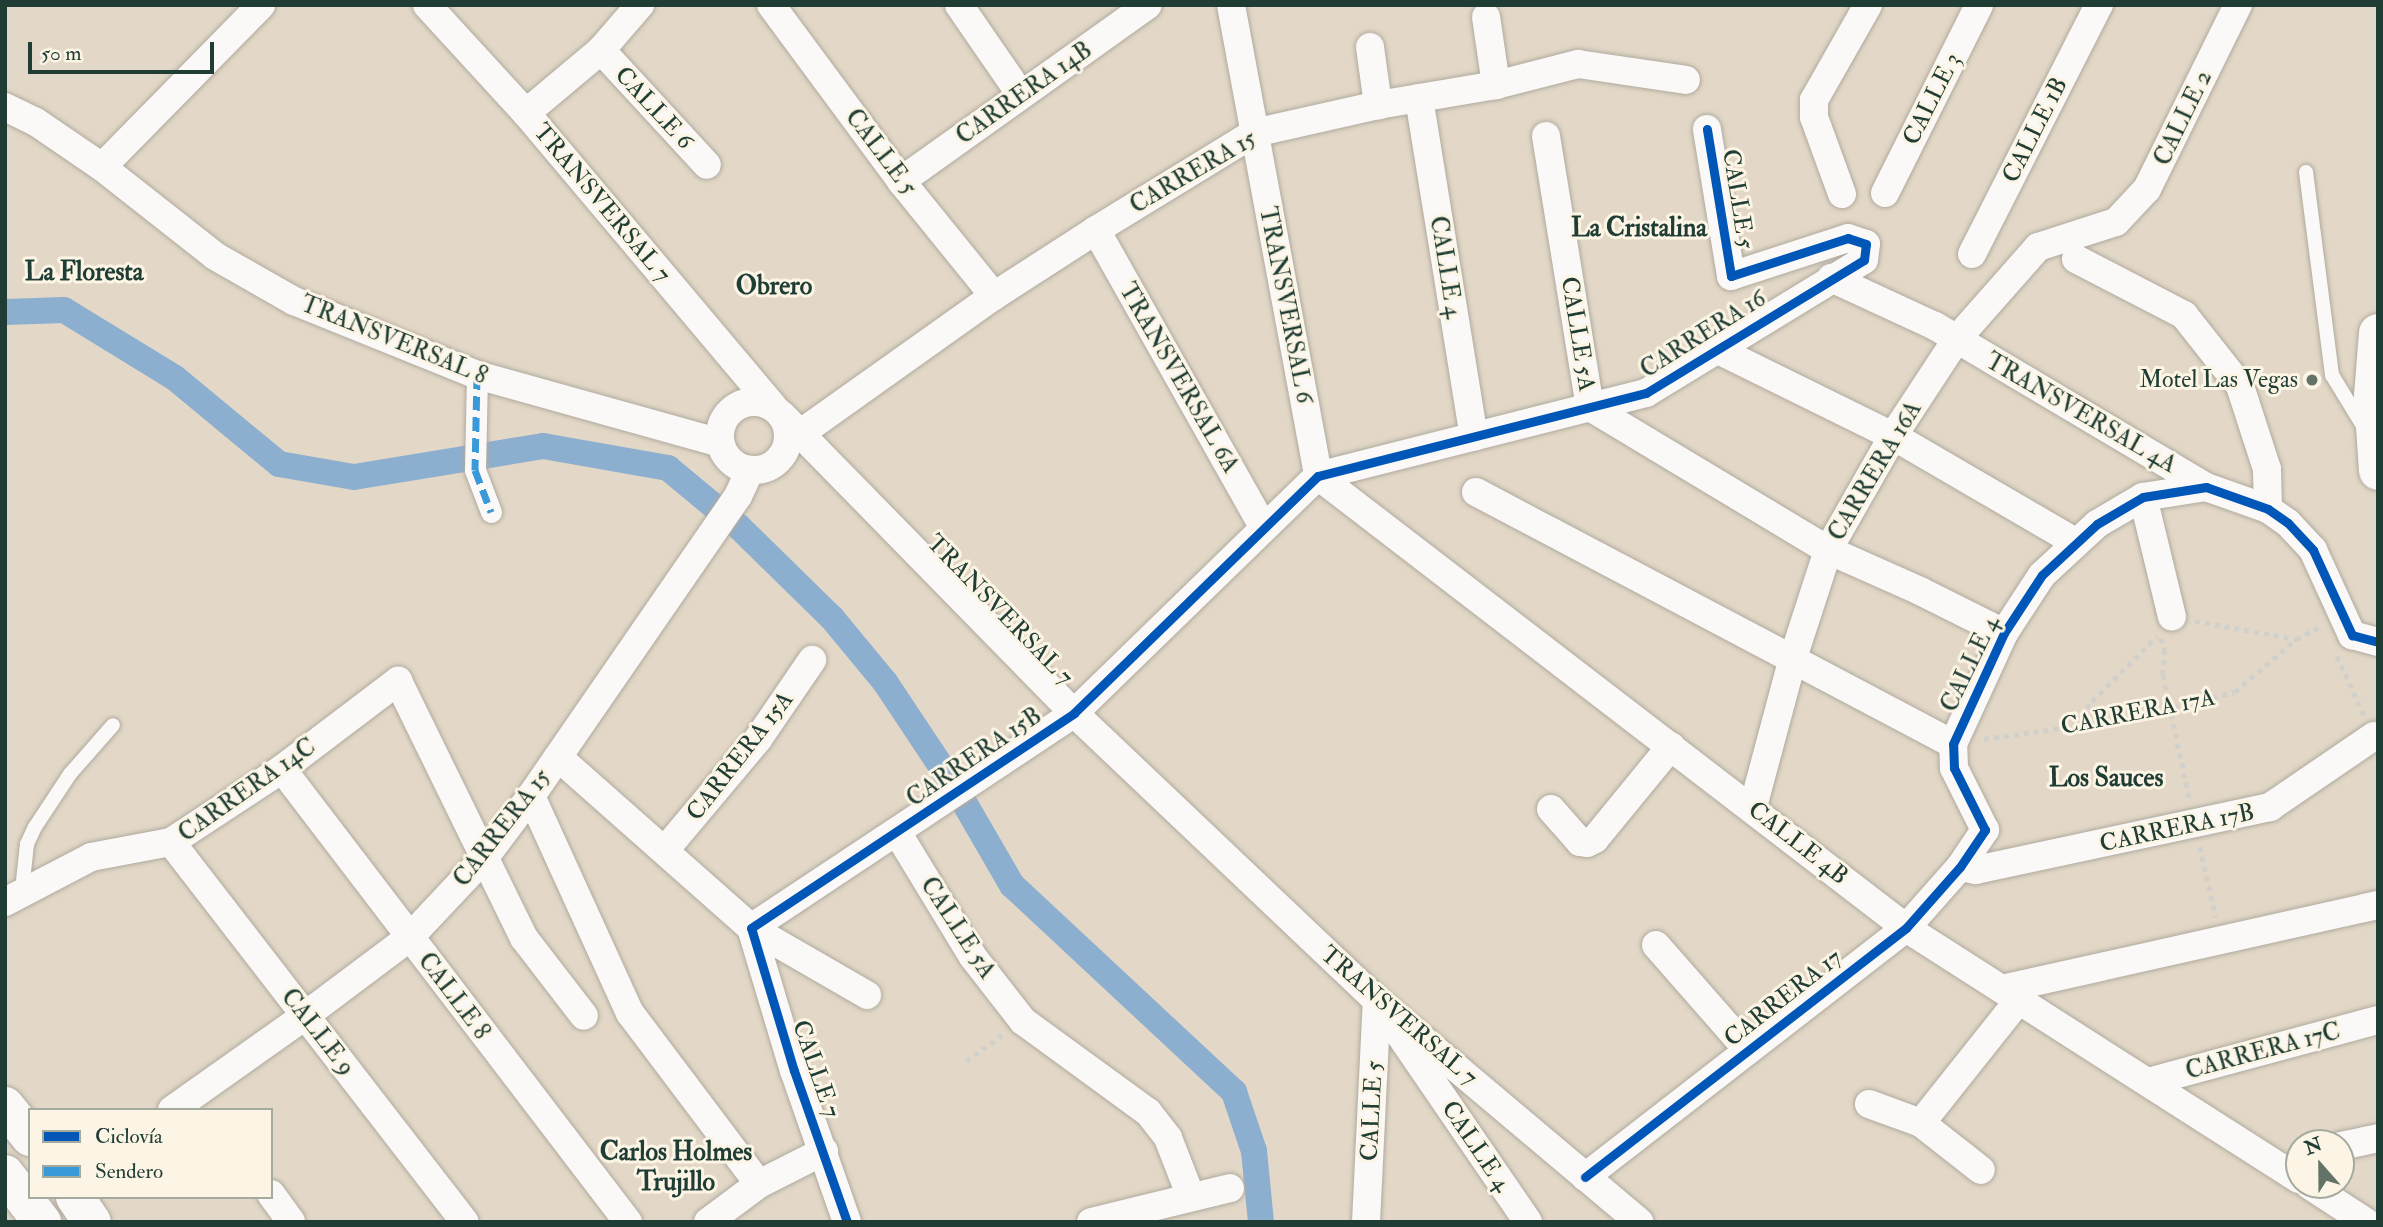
<!DOCTYPE html>
<html>
<head>
<meta charset="utf-8">
<style>
  body { margin:0 }
  #map { position:relative; width:2383px; height:1227px; overflow:hidden; background:#e3d8c7; font-family:"IM FELL Double Pica",serif }
  div>[style] { position:absolute }
  [style*='--x'] { left:calc(var(--x)*1px); top:calc(var(--y)*1px); width:calc(var(--w)*1px); rotate:calc(var(--a)*1deg) }
  .canal>* { height:26px; margin:-13px; padding:0 13px; transform-origin:13px; border-radius:13px; background:#8cafd0 }
  .path>* { height:4.5px; margin-top:-2.25px; transform-origin:0; background:repeating-linear-gradient(90deg,#d1d0cb 0 5px,transparent 0 10px) }
  .roads { filter:drop-shadow(0 0 2px #afaa9f) drop-shadow(0 0 2px #afaa9f) }
  .service>* { height:14px; margin:-7px; padding:0 7px; transform-origin:7px; border-radius:7px; background:#fbf9f7 }
  .pedestrian>* { height:21px; margin:-10.5px; padding:0 10.5px; transform-origin:10.5px; border-radius:10.5px; background:#fbf9f7 }
  .minor>* { height:28px; margin:-14px; padding:0 14px; transform-origin:14px; border-radius:14px; background:#fbf9f7 }
  .minor>.ring { margin:-14px; padding:0; box-sizing:content-box; background:none; border:28px solid #fbf9f7; border-radius:50% }
  .secondary>* { height:38px; margin:-19px; padding:0 19px; transform-origin:19px; border-radius:19px; background:#fbf9f7 }
  .trunk>* { height:38px; margin:-19px; padding:0 19px; transform-origin:19px; border-radius:19px; background:#fbf9f7 }
  .quiet>* { height:7px; margin-top:-3.5px; transform-origin:0; background:repeating-linear-gradient(90deg,#3a99d8 0 14px,transparent 0 21px) }
  .cycleway>* { height:9px; margin:-4.5px; padding:0 4.5px; transform-origin:4.5px; border-radius:4.5px; background:#0057b8 }
  .dots>* { width:19px; height:19px; translate:-50% -50%; box-sizing:border-box; border:4px solid #fcf5e5; border-radius:50% }
  span { translate:-50% -50%; white-space:nowrap; text-align:center; line-height:1.15; -webkit-text-stroke:6px #fcf5e5; paint-order:stroke }
  .street-label { font-size:24px; color:#1f3d34 }
  .poi-label { font-size:24px; color:#1f3d34 }
  .right { translate:-100% -50%; text-align:right }
  .neighbourhood-label { font-size:26px; color:#1f3d34; font-weight:700 }
  .frame { position:absolute; inset:0; border:7px solid #1f3d34; pointer-events:none }
  .legend { position:absolute; left:28px; top:1108px; width:245px; height:91px; box-sizing:border-box; background:#fcf5e5; border:2px solid #a4ab9e; margin:0; padding:9px 12px; list-style:none; font-size:21px; color:#1f3d34 }
  .legend li { display:flex; align-items:center; gap:14px; height:35px }
  .legend b { width:35px; border:2px solid #a4ab9e }
  .north { position:absolute; left:2285px; top:1129px; width:70px; height:70px; box-sizing:border-box; background:#fcf5e5; border:2px solid #a4ab9e; border-radius:50%; rotate:339deg; font-size:19px; font-weight:700; line-height:28px; text-align:center; color:#1f3d34 }
  .north::after { content:''; display:block; margin:auto; width:24px; height:32px; background:#647367; clip-path:polygon(50% 0,100% 100%,50% 72%,0 100%) }
  .scale { position:absolute; left:28px; top:42px; width:186px; height:32px; box-sizing:border-box; border:4px solid #1f3d34; border-top:0; padding-left:9px; font-size:21px; line-height:24px; white-space:nowrap; color:#1f3d34; -webkit-text-stroke:5px #fcf5e5; paint-order:stroke }
</style>
</head>
<body>
<div id="map">
  <div class="canal">
    <i style="--x:5;--y:312;--w:59;--a:-1.9"></i>
    <i style="--x:64;--y:310;--w:130;--a:31.5"></i>
    <i style="--x:175;--y:378;--w:135;--a:39.6"></i>
    <i style="--x:279;--y:464;--w:76;--a:9.8"></i>
    <i style="--x:354;--y:477;--w:192;--a:-9.3"></i>
    <i style="--x:543;--y:446;--w:127;--a:10"></i>
    <i style="--x:668;--y:468;--w:92;--a:39.7"></i>
    <i style="--x:739;--y:527;--w:130;--a:44.4"></i>
    <i style="--x:832;--y:618;--w:83;--a:50.4"></i>
    <i style="--x:885;--y:682;--w:132;--a:56.4"></i>
    <i style="--x:958;--y:792;--w:108;--a:59.9"></i>
    <i style="--x:1012;--y:885;--w:304;--a:43"></i>
    <i style="--x:1234;--y:1092;--w:62;--a:71.3"></i>
    <i style="--x:1254;--y:1151;--w:71;--a:84.4"></i>
  </div>
  <div class="path">
    <i style="--x:2195;--y:621;--w:103;--a:10.1"></i>
    <i style="--x:2161;--y:638;--w:13;--a:72"></i>
    <i style="--x:2165;--y:650;--w:25;--a:95"></i>
    <i style="--x:2163;--y:675;--w:129;--a:77.9"></i>
    <i style="--x:2337;--y:656;--w:65;--a:65.4"></i>
    <i style="--x:2076;--y:725;--w:29;--a:-56"></i>
    <i style="--x:2092;--y:701;--w:92;--a:-45"></i>
    <i style="--x:1984;--y:739;--w:142;--a:-8.1"></i>
    <i style="--x:2125;--y:719;--w:113;--a:-13.8"></i>
    <i style="--x:2235;--y:692;--w:81;--a:-41"></i>
    <i style="--x:2296;--y:639;--w:29;--a:-27"></i>
    <i style="--x:2200;--y:847;--w:72;--a:77.1"></i>
    <i style="--x:966;--y:1061;--w:44;--a:-35.8"></i>
  </div>
  <div class="roads">
    <div class="service">
      <i style="--x:2306;--y:172;--w:205;--a:82.7"></i>
      <i style="--x:2332;--y:375;--w:63;--a:58.6"></i>
      <i style="--x:22;--y:890;--w:46;--a:-83.8"></i>
      <i style="--x:27;--y:844;--w:19;--a:-65"></i>
      <i style="--x:35;--y:827;--w:64;--a:-56.6"></i>
      <i style="--x:70;--y:774;--w:65;--a:-48.7"></i>
    </div>
    <div class="pedestrian">
      <i style="--x:477;--y:375;--w:95;--a:91.2"></i>
      <i style="--x:475;--y:470;--w:45;--a:69.1"></i>
    </div>
    <div class="minor">
      <i style="--x:427;--y:5;--w:147;--a:47.5"></i>
      <i style="--x:526;--y:113;--w:383;--a:49.9"></i>
      <i style="--x:771;--y:5;--w:219;--a:53.5"></i>
      <i style="--x:901;--y:181;--w:148;--a:51"></i>
      <i style="--x:959;--y:5;--w:109;--a:55.4"></i>
      <i style="--x:1231;--y:5;--w:479;--a:79.5"></i>
      <i style="--x:1486;--y:17;--w:69;--a:81.6"></i>
      <i style="--x:1370;--y:47;--w:59;--a:82.1"></i>
      <i style="--x:601;--y:50;--w:156;--a:47.3"></i>
      <i style="--x:1419;--y:98;--w:343;--a:80.8"></i>
      <i style="--x:5;--y:107;--w:34;--a:26"></i>
      <i style="--x:36;--y:122;--w:80;--a:34.3"></i>
      <i style="--x:102;--y:167;--w:144;--a:38.2"></i>
      <i style="--x:215;--y:256;--w:91;--a:29.7"></i>
      <i style="--x:294;--y:301;--w:197;--a:22"></i>
      <i style="--x:477;--y:375;--w:252;--a:15.6"></i>
      <i style="--x:526;--y:113;--w:98;--a:-40"></i>
      <i style="--x:601;--y:50;--w:60;--a:-49.1"></i>
      <i style="--x:1546;--y:136;--w:275;--a:80.8"></i>
      <i style="--x:102;--y:167;--w:227;--a:-45.5"></i>
      <i style="--x:901;--y:181;--w:303;--a:-35.5"></i>
      <i style="--x:1885;--y:193;--w:210;--a:-63.4"></i>
      <i style="--x:1842;--y:194;--w:82;--a:-110"></i>
      <i style="--x:1814;--y:117;--w:17;--a:-90"></i>
      <i style="--x:1814;--y:100;--w:109;--a:-60.4"></i>
      <i style="--x:1096;--y:230;--w:340;--a:60.6"></i>
      <i style="--x:1972;--y:254;--w:280;--a:-63"></i>
      <i style="--x:2076;--y:259;--w:122;--a:27.4"></i>
      <i style="--x:2184;--y:315;--w:90;--a:51.7"></i>
      <i style="--x:2240;--y:386;--w:87;--a:72"></i>
      <i style="--x:2267;--y:469;--w:40;--a:88.6"></i>
      <i style="--x:1831;--y:278;--w:115;--a:24.8"></i>
      <i style="--x:1935;--y:326;--w:315;--a:30.7"></i>
      <i style="--x:1716;--y:349;--w:197;--a:26.2"></i>
      <i style="--x:1893;--y:436;--w:211;--a:30.2"></i>
      <i class="ring" style="left:720px;top:402px;width:40px;height:40px"></i>
      <i style="--x:1590;--y:407;--w:278;--a:31"></i>
      <i style="--x:1828;--y:550;--w:101;--a:24"></i>
      <i style="--x:1920;--y:591;--w:94;--a:26.6"></i>
      <i style="--x:782;--y:415;--w:417;--a:45.6"></i>
      <i style="--x:1074;--y:713;--w:418;--a:43.5"></i>
      <i style="--x:1377;--y:1001;--w:343;--a:40.1"></i>
      <i style="--x:801;--y:433;--w:237;--a:-35.4"></i>
      <i style="--x:994;--y:296;--w:121;--a:-32.9"></i>
      <i style="--x:1096;--y:230;--w:185;--a:-31.5"></i>
      <i style="--x:1254;--y:133;--w:127;--a:-12.7"></i>
      <i style="--x:1378;--y:105;--w:120;--a:-9.6"></i>
      <i style="--x:1496;--y:85;--w:85;--a:-14.4"></i>
      <i style="--x:1578;--y:64;--w:109;--a:8.4"></i>
      <i style="--x:1318;--y:476;--w:742;--a:37.55"></i>
      <i style="--x:1906;--y:928;--w:466;--a:32.6"></i>
      <i style="--x:1476;--y:492;--w:539;--a:27.85"></i>
      <i style="--x:2143;--y:497;--w:123;--a:76.4"></i>
      <i style="--x:558;--y:757;--w:258;--a:41.5"></i>
      <i style="--x:751;--y:928;--w:134;--a:30"></i>
      <i style="--x:282;--y:769;--w:570;--a:52.63"></i>
      <i style="--x:531;--y:796;--w:239;--a:65.5"></i>
      <i style="--x:630;--y:1013;--w:214;--a:53"></i>
      <i style="--x:1753;--y:807;--w:154;--a:-75"></i>
      <i style="--x:1793;--y:658;--w:114;--a:-72"></i>
      <i style="--x:1828;--y:550;--w:131;--a:-60.3"></i>
      <i style="--x:1893;--y:436;--w:115;--a:-56.7"></i>
      <i style="--x:1956;--y:340;--w:124;--a:-48.6"></i>
      <i style="--x:2038;--y:247;--w:82;--a:-17.8"></i>
      <i style="--x:2116;--y:222;--w:45;--a:-46.8"></i>
      <i style="--x:2147;--y:189;--w:205;--a:-63.7"></i>
      <i style="--x:1551;--y:809;--w:44;--a:48.7"></i>
      <i style="--x:1580;--y:842;--w:7;--a:8"></i>
      <i style="--x:1587;--y:843;--w:9;--a:-27"></i>
      <i style="--x:1595;--y:839;--w:120;--a:-50.7"></i>
      <i style="--x:897;--y:832;--w:146;--a:58.7"></i>
      <i style="--x:973;--y:957;--w:81;--a:52"></i>
      <i style="--x:1023;--y:1021;--w:155;--a:36.1"></i>
      <i style="--x:1148;--y:1112;--w:33;--a:52"></i>
      <i style="--x:1168;--y:1138;--w:63;--a:68.7"></i>
      <i style="--x:171;--y:842;--w:480;--a:52.3"></i>
      <i style="--x:665;--y:850;--w:145;--a:-50"></i>
      <i style="--x:758;--y:739;--w:96;--a:-55.6"></i>
      <i style="--x:1960;--y:867;--w:16;--a:11"></i>
      <i style="--x:1976;--y:870;--w:301;--a:-12.1"></i>
      <i style="--x:2270;--y:807;--w:126;--a:-34.3"></i>
      <i style="--x:5;--y:902;--w:97;--a:-27.6"></i>
      <i style="--x:91;--y:857;--w:81;--a:-10.6"></i>
      <i style="--x:171;--y:842;--w:133;--a:-33.3"></i>
      <i style="--x:282;--y:769;--w:146;--a:-37.2"></i>
      <i style="--x:398;--y:681;--w:286;--a:63.9"></i>
      <i style="--x:524;--y:938;--w:98;--a:52.4"></i>
      <i style="--x:1656;--y:945;--w:140;--a:48.8"></i>
      <i style="--x:2002;--y:989;--w:385;--a:-12.6"></i>
      <i style="--x:1398;--y:1032;--w:230;--a:55.6"></i>
      <i style="--x:2148;--y:1082;--w:238;--a:-15.1"></i>
      <i style="--x:1869;--y:1104;--w:55;--a:20.1"></i>
      <i style="--x:1921;--y:1123;--w:76;--a:38.1"></i>
      <i style="--x:172;--y:1110;--w:164;--a:-35.3"></i>
      <i style="--x:306;--y:1015;--w:130;--a:-36.9"></i>
      <i style="--x:410;--y:937;--w:110;--a:-46.8"></i>
      <i style="--x:485;--y:857;--w:76;--a:-53"></i>
      <i style="--x:531;--y:796;--w:364;--a:-55.4"></i>
      <i style="--x:738;--y:496;--w:29;--a:-65"></i>
      <i style="--x:1921;--y:1123;--w:157;--a:-51.5"></i>
      <i style="--x:2341;--y:1146;--w:38;--a:-12"></i>
      <i style="--x:1585;--y:1177;--w:406;--a:-37.8"></i>
      <i style="--x:1906;--y:928;--w:81;--a:-48.5"></i>
      <i style="--x:1960;--y:867;--w:45;--a:-56"></i>
      <i style="--x:1985;--y:830;--w:69;--a:-116.6"></i>
      <i style="--x:1954;--y:768;--w:24;--a:-92"></i>
      <i style="--x:1953;--y:744;--w:122;--a:-65.3"></i>
      <i style="--x:2004;--y:633;--w:69;--a:-56.8"></i>
      <i style="--x:2042;--y:575;--w:75;--a:-42.8"></i>
      <i style="--x:2097;--y:524;--w:53;--a:-30.4"></i>
      <i style="--x:2143;--y:497;--w:64;--a:-9"></i>
      <i style="--x:2206;--y:487;--w:66;--a:19.5"></i>
      <i style="--x:2268;--y:509;--w:24;--a:35"></i>
      <i style="--x:2288;--y:523;--w:37;--a:47"></i>
      <i style="--x:2313;--y:550;--w:94;--a:65.4"></i>
      <i style="--x:2352;--y:635;--w:27;--a:15"></i>
      <i style="--x:2309;--y:1185;--w:68;--a:33"></i>
      <i style="--x:271;--y:1194;--w:34;--a:54"></i>
      <i style="--x:708;--y:1222;--w:64;--a:-36.7"></i>
      <i style="--x:759;--y:1184;--w:73;--a:-26.9"></i>
      <i style="--x:847;--y:1222;--w:160;--a:-109.3"></i>
      <i style="--x:794;--y:1071;--w:149;--a:-106.7"></i>
      <i style="--x:751;--y:928;--w:388;--a:-33.6"></i>
      <i style="--x:1074;--y:713;--w:340;--a:-44.2"></i>
      <i style="--x:1318;--y:476;--w:338;--a:-14.2"></i>
      <i style="--x:1646;--y:393;--w:255;--a:-31.4"></i>
      <i style="--x:1864;--y:260;--w:16;--a:-83"></i>
      <i style="--x:1866;--y:244;--w:19;--a:-162"></i>
      <i style="--x:1848;--y:238;--w:123;--a:162"></i>
      <i style="--x:1731;--y:276;--w:149;--a:-99.3"></i>
      <i style="--x:1091;--y:1222;--w:143;--a:-13.7"></i>
      <i style="--x:1366;--y:1222;--w:221;--a:-87.2"></i>
    </div>
    <div class="secondary">
      <i style="--x:5;--y:1106;--w:40;--a:51"></i>
      <i style="--x:5;--y:1174;--w:61;--a:52.4"></i>
      <i style="--x:75;--y:1197;--w:30;--a:56"></i>
    </div>
    <div class="trunk">
      <i style="--x:2378;--y:333;--w:64;--a:94.5"></i>
      <i style="--x:2373;--y:397;--w:74;--a:86.1"></i>
    </div>
  </div>
  <div class="quiet">
    <i style="--x:477;--y:375;--w:95;--a:91.2"></i>
    <i style="--x:475;--y:470;--w:45;--a:69.1"></i>
  </div>
  <div class="cycleway">
    <i style="--x:1585;--y:1177;--w:406;--a:-37.8"></i>
    <i style="--x:1906;--y:928;--w:81;--a:-48.5"></i>
    <i style="--x:1960;--y:867;--w:45;--a:-56"></i>
    <i style="--x:1985;--y:830;--w:69;--a:-116.6"></i>
    <i style="--x:1954;--y:768;--w:24;--a:-92"></i>
    <i style="--x:1953;--y:744;--w:122;--a:-65.3"></i>
    <i style="--x:2004;--y:633;--w:69;--a:-56.8"></i>
    <i style="--x:2042;--y:575;--w:75;--a:-42.8"></i>
    <i style="--x:2097;--y:524;--w:53;--a:-30.4"></i>
    <i style="--x:2143;--y:497;--w:64;--a:-9"></i>
    <i style="--x:2206;--y:487;--w:66;--a:19.5"></i>
    <i style="--x:2268;--y:509;--w:24;--a:35"></i>
    <i style="--x:2288;--y:523;--w:37;--a:47"></i>
    <i style="--x:2313;--y:550;--w:94;--a:65.4"></i>
    <i style="--x:2352;--y:635;--w:27;--a:15"></i>
    <i style="--x:847;--y:1222;--w:160;--a:-109.3"></i>
    <i style="--x:794;--y:1071;--w:149;--a:-106.7"></i>
    <i style="--x:751;--y:928;--w:388;--a:-33.6"></i>
    <i style="--x:1074;--y:713;--w:340;--a:-44.2"></i>
    <i style="--x:1318;--y:476;--w:338;--a:-14.2"></i>
    <i style="--x:1646;--y:393;--w:255;--a:-31.4"></i>
    <i style="--x:1864;--y:260;--w:16;--a:-83"></i>
    <i style="--x:1866;--y:244;--w:19;--a:-162"></i>
    <i style="--x:1848;--y:238;--w:123;--a:162"></i>
    <i style="--x:1731;--y:276;--w:149;--a:-99.3"></i>
  </div>
  <div class="dots">
    <i style="left:2312px;top:380px;background:#647367"></i>
  </div>
  <div class="street-label">
    <span style="left:1024px;top:93px;rotate:-35deg">CARRERA 14B</span>
    <span style="left:1932px;top:99px;rotate:-63deg">CALLE 3</span>
    <span style="left:654px;top:108px;rotate:47deg">CALLE 6</span>
    <span style="left:2183px;top:118px;rotate:-64deg">CALLE 2</span>
    <span style="left:2035px;top:130px;rotate:-63deg">CALLE 1B</span>
    <span style="left:881px;top:152px;rotate:53deg">CALLE 5</span>
    <span style="left:1193px;top:172px;rotate:-30deg">CARRERA 15</span>
    <span style="left:1738px;top:199px;rotate:81deg">CALLE 5</span>
    <span style="left:602px;top:203px;rotate:50deg">TRANSVERSAL 7</span>
    <span style="left:1446px;top:267px;rotate:81deg">CALLE 4</span>
    <span style="left:1286px;top:305px;rotate:79deg">TRANSVERSAL 6</span>
    <span style="left:1578px;top:334px;rotate:81deg">CALLE 5A</span>
    <span style="left:1703px;top:334px;rotate:-32deg">CARRERA 16</span>
    <span style="left:394px;top:340px;rotate:22deg">TRANSVERSAL 8</span>
    <span style="left:1179px;top:378px;rotate:60deg">TRANSVERSAL 6A</span>
    <span style="left:2081px;top:413px;rotate:30deg">TRANSVERSAL 4A</span>
    <span style="left:1875px;top:471px;rotate:-59deg">CARRERA 16A</span>
    <span style="left:1000px;top:610px;rotate:46deg">TRANSVERSAL 7</span>
    <span style="left:1970px;top:664px;rotate:-64deg">CALLE 4</span>
    <span style="left:2138px;top:712px;rotate:-11deg">CARRERA 17A</span>
    <span style="left:740px;top:756px;rotate:-52deg">CARRERA 15A</span>
    <span style="left:974px;top:757px;rotate:-34deg">CARRERA 15B</span>
    <span style="left:247px;top:790px;rotate:-35deg">CARRERA 14C</span>
    <span style="left:502px;top:828px;rotate:-52deg">CARRERA 15</span>
    <span style="left:2177px;top:828px;rotate:-12deg">CARRERA 17B</span>
    <span style="left:1798px;top:843px;rotate:38deg">CALLE 4B</span>
    <span style="left:958px;top:928px;rotate:57deg">CALLE 5A</span>
    <span style="left:454px;top:996px;rotate:53deg">CALLE 8</span>
    <span style="left:1783px;top:998px;rotate:-38deg">CARRERA 17</span>
    <span style="left:1399px;top:1016px;rotate:41deg">TRANSVERSAL 7</span>
    <span style="left:318px;top:1032px;rotate:52deg">CALLE 9</span>
    <span style="left:2263px;top:1051px;rotate:-15deg">CARRERA 17C</span>
    <span style="left:816px;top:1069px;rotate:71deg">CALLE 7</span>
    <span style="left:1372px;top:1111px;rotate:-87deg">CALLE 5</span>
    <span style="left:1476px;top:1146px;rotate:56deg">CALLE 4</span>
  </div>
  <div class="poi-label">
    <span class="right" style="left:2298px;top:380px">Motel Las Vegas</span>
  </div>
  <div class="neighbourhood-label">
    <span style="left:1639px;top:229px">La Cristalina</span>
    <span style="left:84px;top:273px">La Floresta</span>
    <span style="left:774px;top:287px">Obrero</span>
    <span style="left:2106px;top:779px">Los Sauces</span>
    <span style="left:676px;top:1168px">Carlos Holmes<br>Trujillo</span>
  </div>
  <div class="frame"></div>
  <ul class="legend">
  <li><b style="height:9px;background:#0057b8"></b>Ciclovía</li>
  <li><b style="height:9px;background:#3a99d8"></b>Sendero</li>
  </ul>
  <div class="north">N</div>
  <div class="scale">50 m</div>
</div>
</body>
</html>
